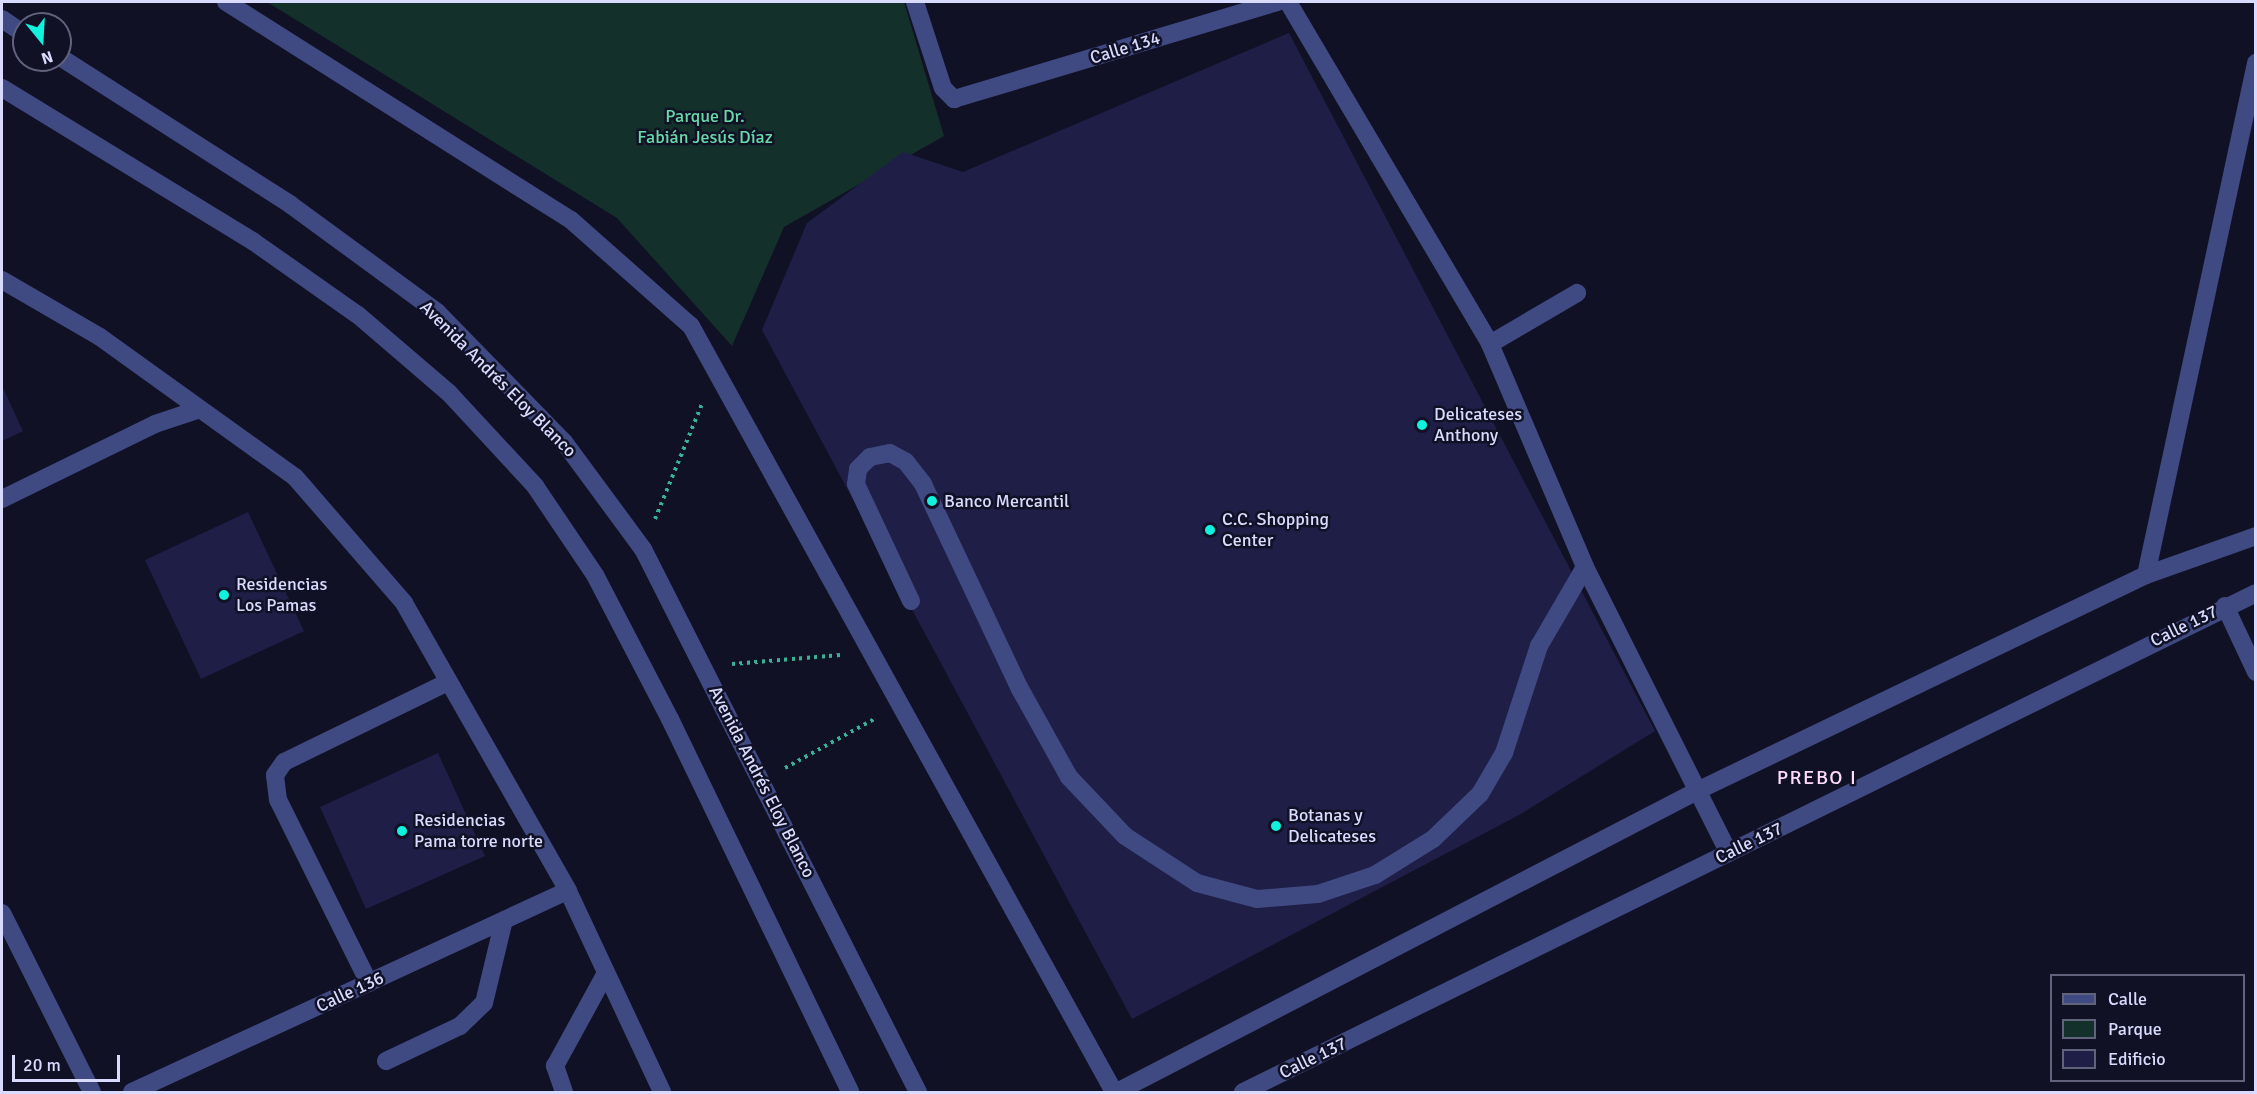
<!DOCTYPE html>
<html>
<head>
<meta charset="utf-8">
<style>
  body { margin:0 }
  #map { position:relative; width:2257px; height:1094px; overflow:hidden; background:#111126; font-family:Signika,sans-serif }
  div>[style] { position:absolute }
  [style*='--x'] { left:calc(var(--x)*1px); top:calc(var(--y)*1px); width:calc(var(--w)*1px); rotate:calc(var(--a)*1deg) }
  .green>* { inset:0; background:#14302a }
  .building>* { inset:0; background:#1f1e46 }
  .path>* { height:4px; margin-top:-2px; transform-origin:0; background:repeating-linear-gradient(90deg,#37b294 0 3px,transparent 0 7.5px) }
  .minor>* { height:18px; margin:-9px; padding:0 9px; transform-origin:9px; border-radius:9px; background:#3f4982 }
  .dots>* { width:16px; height:16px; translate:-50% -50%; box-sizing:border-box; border:3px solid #111126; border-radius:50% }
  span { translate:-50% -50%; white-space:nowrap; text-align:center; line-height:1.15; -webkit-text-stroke:5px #111126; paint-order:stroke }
  .street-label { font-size:18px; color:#d8dbfd }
  .park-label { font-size:18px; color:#68d9a8 }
  .poi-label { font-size:18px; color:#d8dbfd }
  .left { translate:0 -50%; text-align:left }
  .neighbourhood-label { font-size:20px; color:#fddaf7; letter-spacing:1.5px }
  .frame { position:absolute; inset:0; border:3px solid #d8dbfd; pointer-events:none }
  .legend { position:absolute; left:2050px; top:974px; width:195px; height:108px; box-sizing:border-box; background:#111126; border:2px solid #61627c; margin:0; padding:8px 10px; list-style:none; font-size:18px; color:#d8dbfd }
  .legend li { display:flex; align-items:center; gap:12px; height:30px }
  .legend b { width:30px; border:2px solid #61627c }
  .north { position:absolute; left:12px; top:12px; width:60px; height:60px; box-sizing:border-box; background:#111126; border:2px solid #61627c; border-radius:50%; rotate:162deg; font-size:16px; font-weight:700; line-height:24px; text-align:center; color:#d8dbfd }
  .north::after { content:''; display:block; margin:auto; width:21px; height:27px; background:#10f1de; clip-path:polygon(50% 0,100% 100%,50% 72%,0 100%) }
  .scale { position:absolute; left:12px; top:1055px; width:108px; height:27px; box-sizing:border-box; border:3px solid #d8dbfd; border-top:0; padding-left:8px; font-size:18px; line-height:21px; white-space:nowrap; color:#d8dbfd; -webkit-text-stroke:4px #111126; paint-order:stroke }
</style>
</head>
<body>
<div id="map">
  <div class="green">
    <i style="clip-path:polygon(267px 2px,904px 2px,944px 136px,784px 227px,732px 346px,617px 218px)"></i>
  </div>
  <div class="building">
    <i style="clip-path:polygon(1289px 33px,1655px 731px,1519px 815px,1132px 1019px,762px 330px,807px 223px,903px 152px,963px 172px)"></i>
    <i style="clip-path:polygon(2px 386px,23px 431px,2px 441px)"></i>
    <i style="clip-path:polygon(248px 512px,304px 631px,201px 679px,145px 560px)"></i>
    <i style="clip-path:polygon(438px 753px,485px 856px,366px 909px,320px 807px)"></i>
  </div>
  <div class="path">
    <i style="--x:655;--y:519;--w:124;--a:-67.8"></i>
    <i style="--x:732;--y:664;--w:109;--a:-4.7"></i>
    <i style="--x:785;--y:768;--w:104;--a:-28.8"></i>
  </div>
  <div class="minor">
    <i style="--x:226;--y:2;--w:408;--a:32.3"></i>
    <i style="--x:571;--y:220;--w:160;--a:41.5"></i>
    <i style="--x:691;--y:326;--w:875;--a:61.09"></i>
    <i style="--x:915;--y:2;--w:90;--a:72"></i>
    <i style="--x:943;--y:88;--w:16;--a:45"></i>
    <i style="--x:954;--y:99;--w:338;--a:-16.7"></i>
    <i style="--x:1288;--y:2;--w:397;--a:59.4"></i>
    <i style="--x:1490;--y:344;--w:242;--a:66.9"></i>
    <i style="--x:1585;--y:567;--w:320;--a:63.3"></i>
    <i style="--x:2;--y:19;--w:27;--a:34"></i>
    <i style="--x:60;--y:57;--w:274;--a:32.6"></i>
    <i style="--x:291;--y:205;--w:181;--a:36.2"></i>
    <i style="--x:437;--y:312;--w:182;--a:45.7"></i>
    <i style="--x:564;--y:442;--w:133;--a:53.6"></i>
    <i style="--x:643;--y:549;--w:609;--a:63.14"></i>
    <i style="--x:2;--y:88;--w:295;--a:31.4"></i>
    <i style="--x:254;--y:242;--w:127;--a:35.1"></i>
    <i style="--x:358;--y:315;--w:120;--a:40.6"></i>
    <i style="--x:449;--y:393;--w:127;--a:47.2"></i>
    <i style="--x:535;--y:486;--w:107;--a:56"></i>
    <i style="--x:595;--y:575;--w:162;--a:62.5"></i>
    <i style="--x:670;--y:719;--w:414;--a:64.2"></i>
    <i style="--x:2;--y:280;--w:113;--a:30.2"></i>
    <i style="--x:100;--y:337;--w:240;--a:35.7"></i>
    <i style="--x:295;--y:477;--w:167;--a:49.1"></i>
    <i style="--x:404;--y:603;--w:331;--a:60.3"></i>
    <i style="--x:568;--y:891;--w:222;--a:64.9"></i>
    <i style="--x:1490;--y:344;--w:101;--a:-30.4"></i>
    <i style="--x:2;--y:499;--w:170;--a:-26.1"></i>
    <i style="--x:155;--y:424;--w:47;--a:-18.4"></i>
    <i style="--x:2146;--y:575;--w:524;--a:-77.87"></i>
    <i style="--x:911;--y:601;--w:129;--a:-115.2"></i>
    <i style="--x:856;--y:484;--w:15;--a:-82"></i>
    <i style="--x:858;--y:469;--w:17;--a:-45"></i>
    <i style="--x:870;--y:457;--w:20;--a:-11"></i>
    <i style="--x:890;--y:453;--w:18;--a:29"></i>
    <i style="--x:906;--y:462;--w:28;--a:52"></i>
    <i style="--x:923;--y:484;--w:227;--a:64.7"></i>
    <i style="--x:1020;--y:689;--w:101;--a:60.9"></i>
    <i style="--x:1069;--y:777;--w:81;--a:46.5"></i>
    <i style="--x:1125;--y:836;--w:86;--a:33.1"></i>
    <i style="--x:1197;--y:883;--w:62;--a:14.9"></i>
    <i style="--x:1257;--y:899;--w:61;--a:-4.7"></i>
    <i style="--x:1318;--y:894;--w:60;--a:-18.4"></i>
    <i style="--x:1375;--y:875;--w:68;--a:-31.8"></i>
    <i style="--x:1433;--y:839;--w:65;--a:-43.8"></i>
    <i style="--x:1480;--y:794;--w:48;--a:-59.7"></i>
    <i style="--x:1504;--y:753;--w:113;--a:-71.9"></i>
    <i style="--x:1539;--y:646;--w:91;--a:-59.8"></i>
    <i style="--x:2225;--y:606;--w:73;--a:64.8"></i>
    <i style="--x:2;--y:913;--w:200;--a:63.3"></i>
    <i style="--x:369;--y:983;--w:204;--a:-116.4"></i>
    <i style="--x:278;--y:800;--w:25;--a:-97"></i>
    <i style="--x:275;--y:775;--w:16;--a:-55"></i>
    <i style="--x:284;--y:762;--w:182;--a:-26"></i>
    <i style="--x:386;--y:1061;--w:82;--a:-25.3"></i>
    <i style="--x:460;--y:1026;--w:33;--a:-44"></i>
    <i style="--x:484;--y:1003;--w:85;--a:-76.5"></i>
    <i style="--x:132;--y:1092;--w:480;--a:-24.8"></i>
    <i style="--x:564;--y:1092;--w:28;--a:-109"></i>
    <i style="--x:555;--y:1066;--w:106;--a:-61.3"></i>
    <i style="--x:1117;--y:1092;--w:653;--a:-27.43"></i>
    <i style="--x:1697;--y:791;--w:498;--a:-25.7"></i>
    <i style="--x:2146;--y:575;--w:117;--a:-19.5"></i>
    <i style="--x:1243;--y:1092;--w:1129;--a:-26.22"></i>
  </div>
  <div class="dots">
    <i style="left:1422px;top:425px;background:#10f1de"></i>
    <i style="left:932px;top:501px;background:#10f1de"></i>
    <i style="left:1210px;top:530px;background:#10f1de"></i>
    <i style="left:224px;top:595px;background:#10f1de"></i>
    <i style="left:1276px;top:826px;background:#10f1de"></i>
    <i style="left:402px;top:831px;background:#10f1de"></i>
  </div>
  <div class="street-label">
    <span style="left:1125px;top:48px;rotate:-17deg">Calle 134</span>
    <span style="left:498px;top:379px;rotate:45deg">Avenida Andrés Eloy Blanco</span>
    <span style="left:2184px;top:626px;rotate:-26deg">Calle 137</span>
    <span style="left:762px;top:782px;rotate:63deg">Avenida Andrés Eloy Blanco</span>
    <span style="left:1749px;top:843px;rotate:-26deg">Calle 137</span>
    <span style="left:350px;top:992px;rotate:-25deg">Calle 136</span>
    <span style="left:1313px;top:1058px;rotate:-26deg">Calle 137</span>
  </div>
  <div class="park-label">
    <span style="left:705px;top:127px">Parque Dr.<br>Fabián Jesús Díaz</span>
  </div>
  <div class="poi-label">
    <span class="left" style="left:1434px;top:425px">Delicateses<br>Anthony</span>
    <span class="left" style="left:944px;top:501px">Banco Mercantil</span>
    <span class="left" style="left:1222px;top:530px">C.C. Shopping<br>Center</span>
    <span class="left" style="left:236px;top:595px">Residencias<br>Los Pamas</span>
    <span class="left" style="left:1288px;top:826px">Botanas y<br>Delicateses</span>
    <span class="left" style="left:414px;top:831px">Residencias<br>Pama torre norte</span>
  </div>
  <div class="neighbourhood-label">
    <span style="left:1817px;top:777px">PREBO I</span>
  </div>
  <div class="frame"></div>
  <ul class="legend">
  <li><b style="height:8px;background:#3f4982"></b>Calle</li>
  <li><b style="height:16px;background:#14302a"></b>Parque</li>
  <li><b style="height:16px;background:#1f1e46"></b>Edificio</li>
  </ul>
  <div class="north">N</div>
  <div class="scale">20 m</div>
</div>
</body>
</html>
